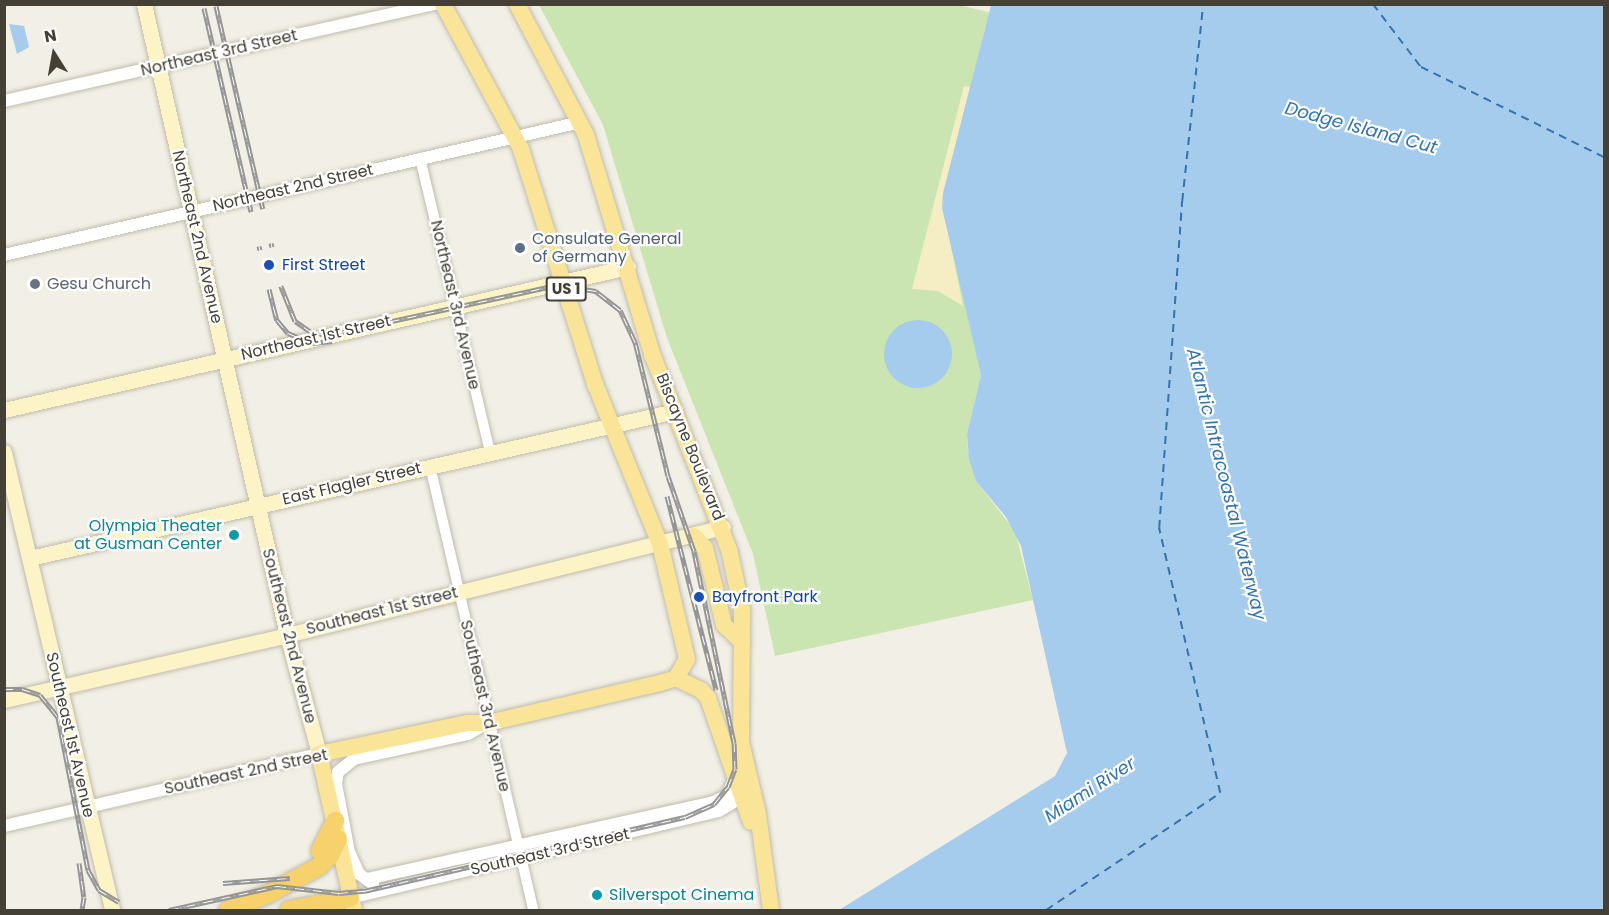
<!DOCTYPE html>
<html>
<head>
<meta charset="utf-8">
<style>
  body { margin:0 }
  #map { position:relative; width:1609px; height:915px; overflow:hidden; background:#f2f0e6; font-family:Poppins,sans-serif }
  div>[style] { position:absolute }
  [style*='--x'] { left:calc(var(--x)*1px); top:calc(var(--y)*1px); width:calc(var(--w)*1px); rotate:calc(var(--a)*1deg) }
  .green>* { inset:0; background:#cae5b1 }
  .sand>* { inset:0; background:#f5eec4 }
  .water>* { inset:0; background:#a5cbed }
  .round { border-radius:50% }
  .ferry>* { height:1.5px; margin-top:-0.75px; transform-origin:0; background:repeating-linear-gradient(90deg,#3472ac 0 8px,transparent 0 14px) }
  .roads { filter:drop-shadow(0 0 2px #c0bbac) drop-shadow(0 0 2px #c0bbac) }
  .minor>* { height:10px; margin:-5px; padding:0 5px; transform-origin:5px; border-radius:5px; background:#fff }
  .tertiary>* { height:12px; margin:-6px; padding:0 6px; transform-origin:6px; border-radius:6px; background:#fff }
  .secondary>* { height:15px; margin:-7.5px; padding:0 7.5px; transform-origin:7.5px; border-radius:7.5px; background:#fcf3c7 }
  .primary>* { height:16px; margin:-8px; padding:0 8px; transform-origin:8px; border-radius:8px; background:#fae498 }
  .motorway>* { height:18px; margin:-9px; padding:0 9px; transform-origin:9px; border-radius:9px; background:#f7d26c }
  .rail>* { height:5px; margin-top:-2.5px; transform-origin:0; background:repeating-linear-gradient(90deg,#fff 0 9px,#959595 0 18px); box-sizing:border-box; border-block:2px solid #959595 }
  .dots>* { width:16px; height:16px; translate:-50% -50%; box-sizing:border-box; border:3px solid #fff; border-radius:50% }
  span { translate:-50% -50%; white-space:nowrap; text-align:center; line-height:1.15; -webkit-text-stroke:4.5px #fff; paint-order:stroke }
  .shield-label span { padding:2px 4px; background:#fff; border:2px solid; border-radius:4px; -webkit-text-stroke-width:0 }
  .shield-label { font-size:15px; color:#454036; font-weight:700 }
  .street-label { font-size:16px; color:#454036 }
  .service-label { font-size:16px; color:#4e5e75 }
  .left { translate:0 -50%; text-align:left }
  .transit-label { font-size:16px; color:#164399 }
  .worship-label { font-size:16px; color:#5b616d }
  .culture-label { font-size:16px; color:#0d838f }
  .right { translate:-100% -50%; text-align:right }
  .water-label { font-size:18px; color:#3472ac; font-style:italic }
  .frame { position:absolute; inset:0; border:6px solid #454036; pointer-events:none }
  .north { position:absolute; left:24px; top:24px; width:60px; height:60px; -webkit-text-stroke:4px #fff; paint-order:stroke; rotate:349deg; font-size:16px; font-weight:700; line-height:24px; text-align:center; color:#454036 }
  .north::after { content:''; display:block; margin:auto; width:21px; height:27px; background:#454036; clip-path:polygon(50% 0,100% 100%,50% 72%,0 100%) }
</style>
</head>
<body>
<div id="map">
  <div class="green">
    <i style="clip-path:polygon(954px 4px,989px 12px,942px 201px,981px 375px,967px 434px,968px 451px,976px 481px,1015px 531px,1033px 600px,775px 656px,753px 554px,667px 338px,603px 125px,539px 5px)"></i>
  </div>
  <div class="sand">
    <i style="clip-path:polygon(964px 86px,970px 87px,942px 201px,963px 306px,938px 291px,912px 289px)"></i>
  </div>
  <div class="water">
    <i style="clip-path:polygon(991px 5px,1604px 5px,1604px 910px,839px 910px,1055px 776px,1067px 753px,1021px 546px,1006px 517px,976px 481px,969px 459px,967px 434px,981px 375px,942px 208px,943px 193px)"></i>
    <i style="clip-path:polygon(9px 24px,24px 26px,29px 47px,17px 54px)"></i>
    <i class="round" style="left:884px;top:320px;width:68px;height:68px"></i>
  </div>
  <div class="ferry">
    <i style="--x:1373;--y:4;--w:79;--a:52.7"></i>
    <i style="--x:1421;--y:67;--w:204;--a:26.2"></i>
    <i style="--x:1046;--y:910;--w:210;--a:-33.9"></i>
    <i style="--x:1220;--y:793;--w:272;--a:-103"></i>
    <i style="--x:1159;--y:528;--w:328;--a:-86"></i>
    <i style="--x:1182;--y:201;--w:198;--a:-83.9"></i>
  </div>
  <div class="roads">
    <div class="minor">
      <i style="--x:420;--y:158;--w:302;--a:76.6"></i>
      <i style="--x:430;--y:466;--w:456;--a:76.9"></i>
    </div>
    <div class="tertiary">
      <i style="--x:4;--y:101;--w:441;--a:-12.7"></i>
      <i style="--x:4;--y:255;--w:592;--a:-12.98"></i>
      <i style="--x:4;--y:826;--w:323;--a:-12.9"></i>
      <i style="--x:367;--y:879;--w:354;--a:-12.5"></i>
      <i style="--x:713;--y:802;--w:15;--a:-23"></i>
      <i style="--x:727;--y:796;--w:15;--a:-67"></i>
      <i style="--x:373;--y:884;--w:17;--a:-144"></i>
      <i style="--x:359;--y:874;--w:24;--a:-114"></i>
      <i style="--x:349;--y:852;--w:69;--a:-100.8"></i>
      <i style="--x:336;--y:784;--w:12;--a:-81"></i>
      <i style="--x:338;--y:772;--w:21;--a:-39"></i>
      <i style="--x:354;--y:759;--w:117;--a:-12.4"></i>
      <i style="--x:468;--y:734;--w:22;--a:-30"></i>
      <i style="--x:350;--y:898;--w:379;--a:-13.3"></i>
      <i style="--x:719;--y:811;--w:15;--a:-32"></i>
      <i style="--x:732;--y:803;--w:15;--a:-62"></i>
    </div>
    <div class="secondary">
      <i style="--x:144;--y:4;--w:647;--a:77.23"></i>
      <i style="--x:287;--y:635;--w:123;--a:74.9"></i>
      <i style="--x:4;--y:410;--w:640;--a:-12.91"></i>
      <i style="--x:4;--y:452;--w:471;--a:76.7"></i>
      <i style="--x:30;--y:558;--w:662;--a:-12.84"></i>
      <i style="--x:4;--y:700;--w:290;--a:-12.9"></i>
      <i style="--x:287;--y:635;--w:449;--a:-13.9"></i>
    </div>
    <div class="primary">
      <i style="--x:517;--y:4;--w:148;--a:62.2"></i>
      <i style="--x:586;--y:135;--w:229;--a:73.2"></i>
      <i style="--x:652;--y:354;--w:210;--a:68.5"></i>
      <i style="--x:729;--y:549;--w:61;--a:77.8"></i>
      <i style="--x:742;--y:609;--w:133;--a:90.4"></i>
      <i style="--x:741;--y:742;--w:74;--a:76.7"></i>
      <i style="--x:758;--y:814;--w:97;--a:82.3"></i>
      <i style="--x:694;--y:536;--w:16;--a:47"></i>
      <i style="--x:705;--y:548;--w:79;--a:76.1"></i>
      <i style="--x:724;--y:625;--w:25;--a:43"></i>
      <i style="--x:676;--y:678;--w:28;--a:26"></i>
      <i style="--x:701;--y:690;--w:11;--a:49"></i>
      <i style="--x:708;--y:698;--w:131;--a:70.9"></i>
      <i style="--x:354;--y:910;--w:160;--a:-102.6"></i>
      <i style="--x:319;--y:754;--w:151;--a:-11.8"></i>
      <i style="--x:467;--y:723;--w:21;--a:0"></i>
      <i style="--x:488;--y:723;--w:177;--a:-13.1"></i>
      <i style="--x:660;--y:683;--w:17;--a:-17"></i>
      <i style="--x:676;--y:678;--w:22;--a:-60"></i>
      <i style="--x:687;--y:659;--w:118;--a:-103.2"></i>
      <i style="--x:660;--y:544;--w:173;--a:-112.1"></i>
      <i style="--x:595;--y:384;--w:246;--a:-107.5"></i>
      <i style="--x:521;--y:149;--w:165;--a:-118.3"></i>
    </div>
    <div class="motorway">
      <i style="--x:320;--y:851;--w:34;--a:-63"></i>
      <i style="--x:228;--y:910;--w:43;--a:-21.8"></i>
      <i style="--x:268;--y:894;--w:57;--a:-28.4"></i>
      <i style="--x:318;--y:867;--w:16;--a:-43"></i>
      <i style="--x:330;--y:856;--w:19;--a:-65"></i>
      <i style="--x:289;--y:910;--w:62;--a:-11.1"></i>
    </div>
  </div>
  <div class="rail">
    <i style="--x:216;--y:6;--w:208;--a:77"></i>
    <i style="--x:204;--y:8;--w:209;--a:77"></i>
    <i style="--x:271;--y:243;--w:4;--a:76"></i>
    <i style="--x:259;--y:246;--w:4;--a:76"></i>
    <i style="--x:269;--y:289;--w:32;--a:76"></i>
    <i style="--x:277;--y:320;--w:17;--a:50"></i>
    <i style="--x:288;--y:333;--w:26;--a:23"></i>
    <i style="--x:312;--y:343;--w:20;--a:-6"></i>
    <i style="--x:667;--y:496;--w:200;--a:75.8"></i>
    <i style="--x:4;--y:689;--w:18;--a:0"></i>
    <i style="--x:22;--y:689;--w:19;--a:18"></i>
    <i style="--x:40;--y:695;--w:28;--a:51"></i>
    <i style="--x:58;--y:717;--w:156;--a:78.9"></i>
    <i style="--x:88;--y:870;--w:23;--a:61"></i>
    <i style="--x:99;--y:890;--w:23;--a:31"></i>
    <i style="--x:79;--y:863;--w:34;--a:82"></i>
    <i style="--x:84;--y:897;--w:13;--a:99"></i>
    <i style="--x:223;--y:883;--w:67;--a:-4.3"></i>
    <i style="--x:169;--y:910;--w:111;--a:-12.5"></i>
    <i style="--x:277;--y:886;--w:62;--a:6.4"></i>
    <i style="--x:339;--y:893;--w:25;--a:-5"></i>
    <i style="--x:364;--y:891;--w:329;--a:-13"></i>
    <i style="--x:685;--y:817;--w:32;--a:-24"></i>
    <i style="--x:714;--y:804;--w:22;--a:-51"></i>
    <i style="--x:728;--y:787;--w:19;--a:-69"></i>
    <i style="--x:735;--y:769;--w:26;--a:-92"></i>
    <i style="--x:734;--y:743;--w:196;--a:-101.8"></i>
    <i style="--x:694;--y:551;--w:79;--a:-109.1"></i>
    <i style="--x:668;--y:476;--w:138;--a:-103.8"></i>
    <i style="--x:635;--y:342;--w:35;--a:-115"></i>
    <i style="--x:620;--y:310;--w:31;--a:-142"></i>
    <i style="--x:596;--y:291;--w:39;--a:-171"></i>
    <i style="--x:557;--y:285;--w:234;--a:167.7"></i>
    <i style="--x:328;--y:335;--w:17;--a:-170"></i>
    <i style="--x:311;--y:332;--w:19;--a:-145"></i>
    <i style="--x:295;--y:321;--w:38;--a:-112"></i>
  </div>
  <div class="dots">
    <i style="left:520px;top:248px;background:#5c6f8a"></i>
    <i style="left:269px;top:265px;background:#1a4fb4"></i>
    <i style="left:35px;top:284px;background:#6b7280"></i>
    <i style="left:234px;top:535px;background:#0f9aa8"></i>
    <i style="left:699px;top:597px;background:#1a4fb4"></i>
    <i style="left:597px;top:895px;background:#0f9aa8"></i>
  </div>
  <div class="shield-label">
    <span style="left:566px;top:289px">US 1</span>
  </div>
  <div class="street-label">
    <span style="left:219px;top:53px;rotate:-13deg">Northeast 3rd Street</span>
    <span style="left:293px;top:188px;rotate:-13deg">Northeast 2nd Street</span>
    <span style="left:197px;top:237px;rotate:77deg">Northeast 2nd Avenue</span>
    <span style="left:455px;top:305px;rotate:77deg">Northeast 3rd Avenue</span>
    <span style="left:316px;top:338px;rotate:-13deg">Northeast 1st Street</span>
    <span style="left:690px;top:447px;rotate:68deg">Biscayne Boulevard</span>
    <span style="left:352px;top:484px;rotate:-13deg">East Flagler Street</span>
    <span style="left:382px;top:611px;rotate:-14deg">Southeast 1st Street</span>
    <span style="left:289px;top:636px;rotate:76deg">Southeast 2nd Avenue</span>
    <span style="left:485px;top:706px;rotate:77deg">Southeast 3rd Avenue</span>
    <span style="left:70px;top:735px;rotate:77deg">Southeast 1st Avenue</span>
    <span style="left:246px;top:772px;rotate:-12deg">Southeast 2nd Street</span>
    <span style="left:550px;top:852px;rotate:-13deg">Southeast 3rd Street</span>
  </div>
  <div class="service-label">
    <span class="left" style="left:532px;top:248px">Consulate General<br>of Germany</span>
  </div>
  <div class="transit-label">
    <span class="left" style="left:282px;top:265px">First Street</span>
    <span class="left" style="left:712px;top:597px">Bayfront Park</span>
  </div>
  <div class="worship-label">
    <span class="left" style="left:47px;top:284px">Gesu Church</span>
  </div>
  <div class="culture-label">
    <span class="right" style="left:222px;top:535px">Olympia Theater<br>at Gusman Center</span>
    <span class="left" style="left:609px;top:895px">Silverspot Cinema</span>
  </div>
  <div class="water-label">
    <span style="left:1361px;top:128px;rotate:15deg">Dodge Island Cut</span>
    <span style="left:1226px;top:484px;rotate:76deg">Atlantic Intracoastal Waterway</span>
    <span style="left:1090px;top:790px;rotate:-33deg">Miami River</span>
  </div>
  <div class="frame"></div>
  <div class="north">N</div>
</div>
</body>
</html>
